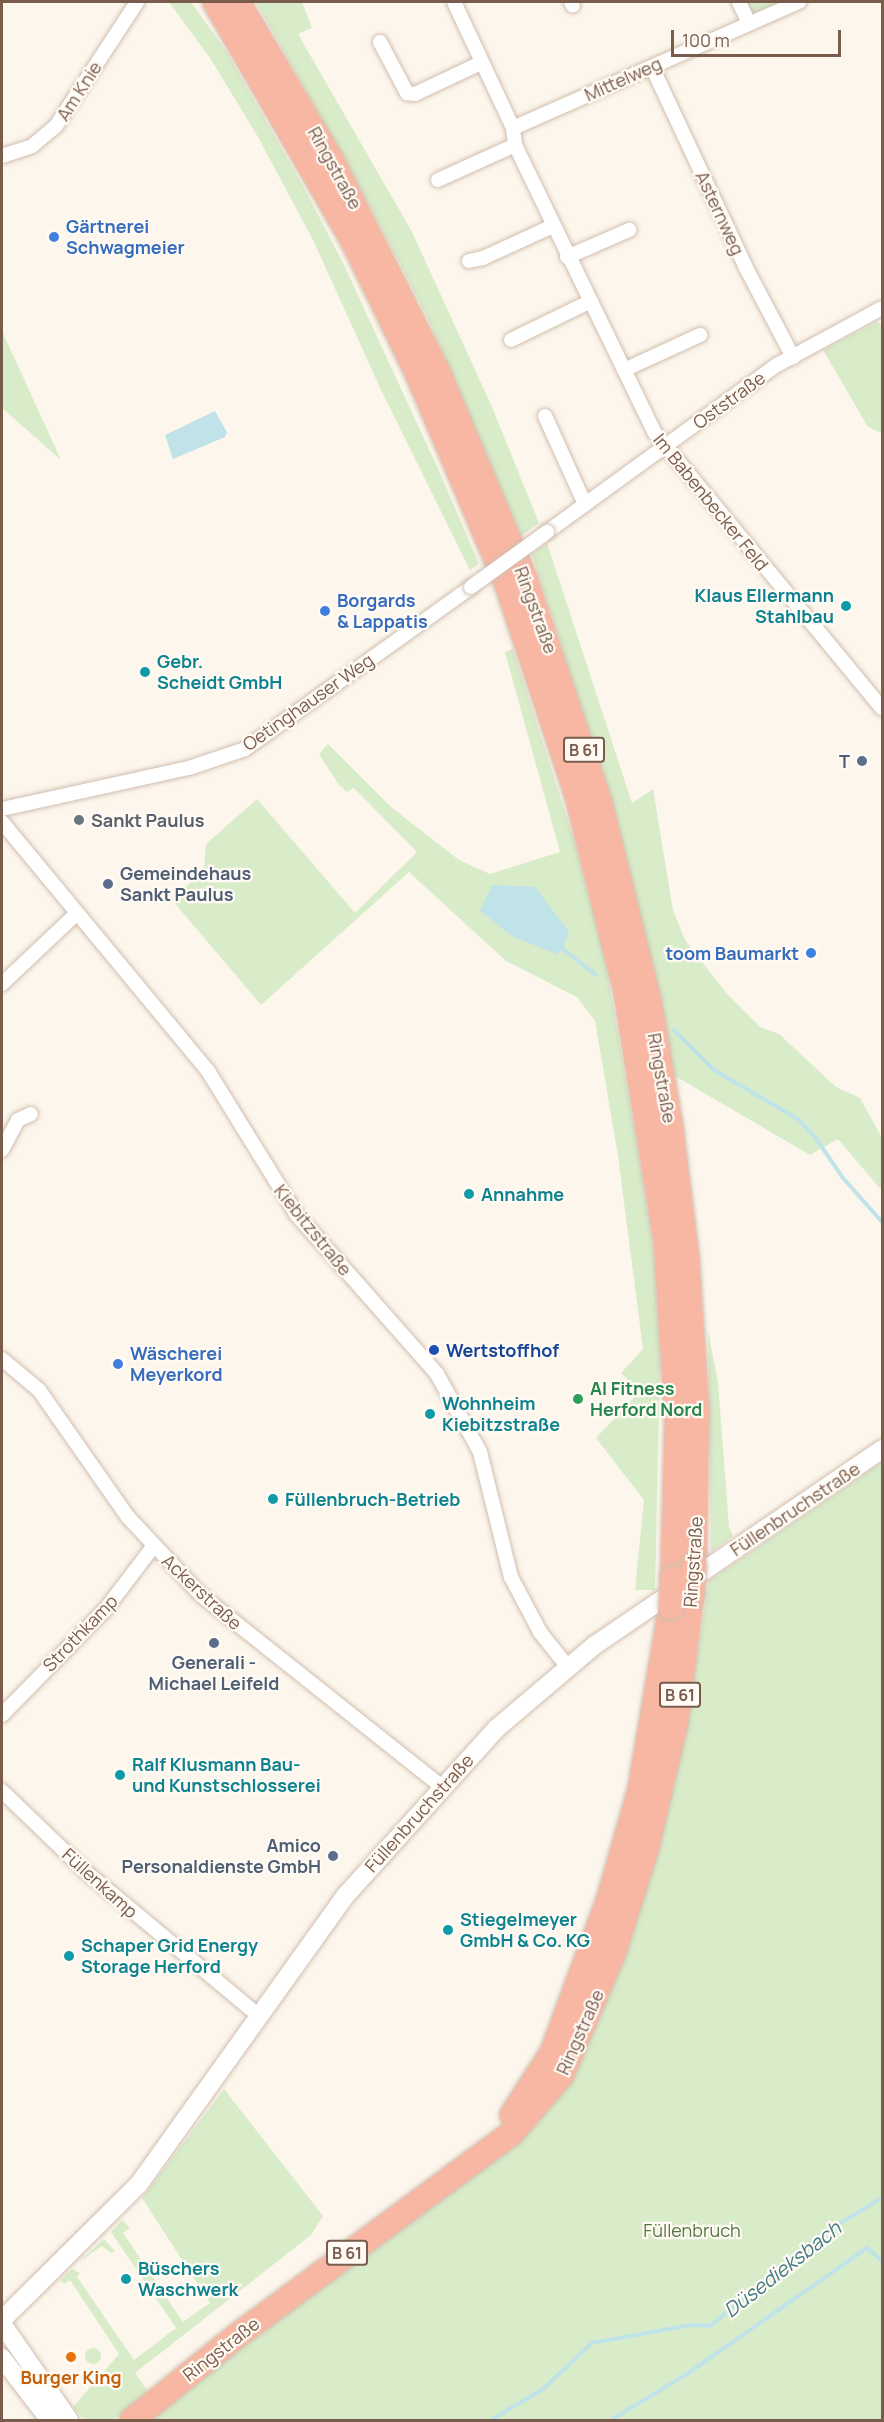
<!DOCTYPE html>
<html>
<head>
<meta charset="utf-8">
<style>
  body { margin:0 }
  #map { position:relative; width:884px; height:2422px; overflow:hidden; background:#fdf6ec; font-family:Manrope,sans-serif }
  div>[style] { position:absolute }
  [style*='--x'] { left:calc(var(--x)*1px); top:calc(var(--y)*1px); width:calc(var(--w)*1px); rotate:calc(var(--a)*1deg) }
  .green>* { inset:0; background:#d8ecc9 }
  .round { border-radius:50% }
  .water>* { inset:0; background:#bfe3e8 }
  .stream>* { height:4px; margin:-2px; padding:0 2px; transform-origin:2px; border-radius:2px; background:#bfe3e8 }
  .roads { filter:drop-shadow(0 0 2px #d1beb0) drop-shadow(0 0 2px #d1beb0) }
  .street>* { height:14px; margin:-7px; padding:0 7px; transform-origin:7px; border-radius:7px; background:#fff }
  .secondary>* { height:18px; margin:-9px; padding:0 9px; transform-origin:9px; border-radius:9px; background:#fff }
  .highway>* { height:24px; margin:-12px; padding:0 12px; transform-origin:12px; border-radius:12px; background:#f7b7a3 }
  .bridges { filter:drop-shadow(0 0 2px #d1beb0) drop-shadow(0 0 2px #d1beb0) }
  .street-bridge>* { height:14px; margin:-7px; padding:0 7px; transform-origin:7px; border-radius:7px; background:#fff }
  .highway-bridge>* { height:24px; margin:-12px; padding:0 12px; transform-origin:12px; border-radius:12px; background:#f7b7a3 }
  .dots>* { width:16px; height:16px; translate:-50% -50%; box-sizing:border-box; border:3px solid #fffaf3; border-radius:50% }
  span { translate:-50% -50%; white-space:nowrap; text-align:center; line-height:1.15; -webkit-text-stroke:4.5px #fffaf3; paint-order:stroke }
  .shield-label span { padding:2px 4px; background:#fffaf3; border:2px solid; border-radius:4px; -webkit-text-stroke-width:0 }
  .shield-label { font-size:16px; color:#7a5c4d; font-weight:700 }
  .street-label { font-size:18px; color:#7a5c4d }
  .shop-label { font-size:18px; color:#366cbe; font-weight:700 }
  .left { translate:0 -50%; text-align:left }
  .right { translate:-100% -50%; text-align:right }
  .culture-label { font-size:18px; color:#0d838f; font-weight:700 }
  .service-label { font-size:18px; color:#4e5e75; font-weight:700 }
  .worship-label { font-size:18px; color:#5b616d; font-weight:700 }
  .transit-label { font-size:18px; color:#164399; font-weight:700 }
  .leisure-label { font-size:18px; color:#27864d; font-weight:700 }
  .park-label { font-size:18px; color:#537a41 }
  .food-label { font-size:18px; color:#c56008; font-weight:700 }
  .water-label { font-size:20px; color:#437c86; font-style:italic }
  .frame { position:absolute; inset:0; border:3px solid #7a5c4d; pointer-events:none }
  .scale { position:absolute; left:671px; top:30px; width:170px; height:27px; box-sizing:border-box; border:3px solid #7a5c4d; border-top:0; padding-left:8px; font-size:18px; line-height:21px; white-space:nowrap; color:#7a5c4d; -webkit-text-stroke:4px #fffaf3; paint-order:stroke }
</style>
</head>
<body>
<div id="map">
  <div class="green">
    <i style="clip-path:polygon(169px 2px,191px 2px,226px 51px,303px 186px,344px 265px,439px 471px,479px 564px,470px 570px,382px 392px,313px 240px,258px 137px,210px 58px)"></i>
    <i style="clip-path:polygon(256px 2px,302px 2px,312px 28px,298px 34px,412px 232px,492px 407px,539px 523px,521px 536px,429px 321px,378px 221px)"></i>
    <i style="clip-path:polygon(744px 2px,781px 2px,750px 15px)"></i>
    <i style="clip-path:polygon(877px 322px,882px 325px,882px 433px,868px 427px,823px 350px)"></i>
    <i style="clip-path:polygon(2px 331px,61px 460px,2px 408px)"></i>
    <i style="clip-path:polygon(547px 543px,632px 803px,653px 789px,673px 910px,685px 940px,727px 994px,760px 1027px,779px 1034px,836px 1087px,860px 1098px,882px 1138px,882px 1191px,838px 1139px,810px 1155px,675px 1076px,615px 815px,532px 554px)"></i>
    <i style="clip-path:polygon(513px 649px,575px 843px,605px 959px,643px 1180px,654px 1255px,660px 1362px,655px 1590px,635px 1590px,644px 1500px,596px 1438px,640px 1391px,621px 1373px,643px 1349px,618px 1156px,595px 1021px,577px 997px,506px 961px,409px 872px,261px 1005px,172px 900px,204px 870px,206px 844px,257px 799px,355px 913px,417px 852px,354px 788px,347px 792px,339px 785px,319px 754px,328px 744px,391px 807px,459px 860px,490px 874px,560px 852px,505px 652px)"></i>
    <i style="clip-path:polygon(708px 1331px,718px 1382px,729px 1527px,733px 1536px,711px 1552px)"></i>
    <i style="clip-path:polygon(882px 1462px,882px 2420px,150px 2420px,297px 2303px,490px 2159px,649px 1880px,683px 1743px,709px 1581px)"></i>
    <i style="clip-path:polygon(224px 2089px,323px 2216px,311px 2235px,135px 2373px,148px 2391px,114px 2420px,85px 2420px,73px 2407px,119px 2354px,70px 2280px,64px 2284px,60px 2280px,72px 2269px,80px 2273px,77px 2277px,134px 2360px,176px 2328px,111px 2232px,122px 2220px,130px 2228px,123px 2233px,183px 2322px,210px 2303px,142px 2198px)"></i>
    <i style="clip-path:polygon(104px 2239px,115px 2251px,111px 2253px,102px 2246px,79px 2262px)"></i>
    <i class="round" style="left:85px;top:2348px;width:16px;height:16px"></i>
  </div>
  <div class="water">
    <i style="clip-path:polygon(215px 411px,227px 432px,225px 437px,173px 459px,165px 435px)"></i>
    <i style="clip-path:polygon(492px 885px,535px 887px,569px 932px,563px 949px,556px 954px,512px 936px,480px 911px)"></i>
  </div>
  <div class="stream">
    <i style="--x:563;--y:949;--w:42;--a:38.2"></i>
    <i style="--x:674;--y:1030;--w:57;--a:45"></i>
    <i style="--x:714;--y:1070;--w:97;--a:30.3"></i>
    <i style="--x:798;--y:1119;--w:25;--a:47"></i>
    <i style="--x:815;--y:1137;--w:50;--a:55.7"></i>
    <i style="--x:843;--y:1178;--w:59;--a:48.4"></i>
    <i style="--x:491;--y:2420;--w:61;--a:-30.8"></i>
    <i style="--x:543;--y:2389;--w:67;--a:-43.2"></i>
    <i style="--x:592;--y:2343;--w:101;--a:-10.3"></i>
    <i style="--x:691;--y:2325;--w:19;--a:3"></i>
    <i style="--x:710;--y:2326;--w:143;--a:-39.6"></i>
    <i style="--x:820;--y:2235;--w:72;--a:-30.8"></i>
    <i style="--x:611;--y:2420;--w:89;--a:-31.2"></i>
    <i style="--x:687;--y:2374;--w:220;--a:-35"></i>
    <i style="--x:867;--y:2248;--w:20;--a:41"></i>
  </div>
  <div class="roads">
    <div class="street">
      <i style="--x:454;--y:2;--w:139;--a:64.9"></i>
      <i style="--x:513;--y:128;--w:17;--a:83"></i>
      <i style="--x:515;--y:145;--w:320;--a:64.1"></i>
      <i style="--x:655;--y:433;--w:357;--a:50.5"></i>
      <i style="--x:571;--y:2;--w:4;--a:63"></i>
      <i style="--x:739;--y:2;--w:23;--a:65"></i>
      <i style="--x:380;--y:42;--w:58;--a:62.1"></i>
      <i style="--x:407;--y:93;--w:8;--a:7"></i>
      <i style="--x:415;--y:94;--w:73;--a:-25.2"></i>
      <i style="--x:652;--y:67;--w:222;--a:64.9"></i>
      <i style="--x:746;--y:268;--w:101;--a:62.2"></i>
      <i style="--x:513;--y:128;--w:313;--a:-23.8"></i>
      <i style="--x:2;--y:156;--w:32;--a:-18"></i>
      <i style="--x:32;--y:146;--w:31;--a:-40"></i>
      <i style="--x:56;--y:126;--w:148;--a:-56.8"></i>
      <i style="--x:438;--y:180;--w:85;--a:-24.4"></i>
      <i style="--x:567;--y:257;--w:68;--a:-23.5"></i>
      <i style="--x:469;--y:261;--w:14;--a:-12"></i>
      <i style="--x:483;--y:258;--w:77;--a:-24.6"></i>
      <i style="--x:511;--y:340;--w:89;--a:-26"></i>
      <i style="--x:624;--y:370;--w:84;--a:-24.7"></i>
      <i style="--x:545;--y:416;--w:97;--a:65.6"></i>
      <i style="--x:547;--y:532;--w:284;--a:-36"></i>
      <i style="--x:777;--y:365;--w:119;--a:-28.5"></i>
      <i style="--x:2;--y:809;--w:191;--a:-12.4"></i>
      <i style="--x:189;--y:768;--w:59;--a:-18.7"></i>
      <i style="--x:245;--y:749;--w:278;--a:-35.6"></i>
      <i style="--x:2;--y:822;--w:323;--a:50.4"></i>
      <i style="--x:208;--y:1071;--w:169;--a:58.3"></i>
      <i style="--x:297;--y:1215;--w:212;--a:48.6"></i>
      <i style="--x:437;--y:1374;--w:89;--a:61.1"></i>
      <i style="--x:480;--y:1452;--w:129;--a:76.1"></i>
      <i style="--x:511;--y:1577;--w:62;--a:62.2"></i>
      <i style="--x:540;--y:1632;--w:43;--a:51.5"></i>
      <i style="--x:2;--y:984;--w:103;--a:-43.4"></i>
      <i style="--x:2;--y:1150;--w:34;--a:-62"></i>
      <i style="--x:18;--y:1120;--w:14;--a:-25"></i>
      <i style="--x:2;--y:1359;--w:48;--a:40"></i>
      <i style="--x:39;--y:1390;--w:155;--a:55"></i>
      <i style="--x:128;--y:1517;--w:108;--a:46.9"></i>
      <i style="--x:202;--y:1596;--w:307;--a:38.5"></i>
      <i style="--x:2;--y:1715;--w:147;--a:-45.6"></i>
      <i style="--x:105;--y:1610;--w:79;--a:-52.7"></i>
      <i style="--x:2;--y:1791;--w:115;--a:43.9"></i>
      <i style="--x:85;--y:1871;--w:226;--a:39.8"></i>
    </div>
    <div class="secondary">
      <i style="--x:2;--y:2320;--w:193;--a:-44.8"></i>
      <i style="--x:139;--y:2184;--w:355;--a:-54.4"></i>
      <i style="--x:346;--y:1895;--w:225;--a:-47.9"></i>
      <i style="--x:497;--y:1728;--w:128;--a:-40.3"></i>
      <i style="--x:595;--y:1645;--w:348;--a:-34.3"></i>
      <i style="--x:2;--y:2324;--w:117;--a:55.1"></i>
      <i style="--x:2;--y:2358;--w:78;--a:52.3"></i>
    </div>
    <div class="highway">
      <i style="--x:215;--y:2;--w:276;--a:60"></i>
      <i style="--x:353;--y:241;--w:149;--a:64.1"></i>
      <i style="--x:418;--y:375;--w:228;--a:67"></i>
      <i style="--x:507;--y:585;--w:222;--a:71.6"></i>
      <i style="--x:577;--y:796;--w:203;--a:76"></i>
      <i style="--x:626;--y:993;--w:253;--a:80.9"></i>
      <i style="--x:666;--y:1243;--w:179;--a:86.5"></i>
      <i style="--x:677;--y:1422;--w:156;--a:91.5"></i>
      <i style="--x:238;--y:2;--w:185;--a:59.4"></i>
      <i style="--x:332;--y:161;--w:236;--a:63.3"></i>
      <i style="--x:438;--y:372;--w:224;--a:67.1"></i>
      <i style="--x:525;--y:578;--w:237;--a:71.6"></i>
      <i style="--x:600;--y:803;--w:204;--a:76.1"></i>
      <i style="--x:649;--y:1001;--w:130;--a:80.2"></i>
      <i style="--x:671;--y:1129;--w:132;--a:83"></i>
      <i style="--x:687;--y:1260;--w:150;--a:86.2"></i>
      <i style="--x:697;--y:1410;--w:155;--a:91.1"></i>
      <i style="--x:512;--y:2115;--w:74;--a:-57.2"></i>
      <i style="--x:552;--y:2053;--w:161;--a:-69.7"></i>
      <i style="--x:608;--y:1902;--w:116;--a:-74.1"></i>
      <i style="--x:640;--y:1790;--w:186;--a:-80.4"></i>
      <i style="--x:132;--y:2420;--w:136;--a:-38.7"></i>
      <i style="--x:238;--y:2335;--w:339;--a:-36.4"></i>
      <i style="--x:511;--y:2134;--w:77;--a:-49.2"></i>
      <i style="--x:561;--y:2076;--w:133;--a:-66.9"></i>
      <i style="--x:613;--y:1954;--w:109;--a:-72.4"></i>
      <i style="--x:646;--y:1850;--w:132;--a:-76.9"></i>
      <i style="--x:676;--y:1721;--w:129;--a:-82.9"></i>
    </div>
  </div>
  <div class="bridges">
    <div class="street-bridge">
      <i style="--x:471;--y:587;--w:94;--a:-35.9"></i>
    </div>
    <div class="highway-bridge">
      <i style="--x:692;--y:1593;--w:28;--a:-86"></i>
      <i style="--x:671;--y:1607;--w:29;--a:-86"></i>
    </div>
  </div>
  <div class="dots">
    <i style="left:54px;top:237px;background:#3f7fe0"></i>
    <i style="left:846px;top:606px;background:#0f9aa8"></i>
    <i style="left:325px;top:611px;background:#3f7fe0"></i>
    <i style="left:145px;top:672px;background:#0f9aa8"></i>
    <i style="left:862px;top:761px;background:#5c6f8a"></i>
    <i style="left:79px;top:820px;background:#6b7280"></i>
    <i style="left:108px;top:884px;background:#5c6f8a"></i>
    <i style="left:811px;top:953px;background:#3f7fe0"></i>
    <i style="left:469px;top:1194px;background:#0f9aa8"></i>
    <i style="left:434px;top:1350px;background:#1a4fb4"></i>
    <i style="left:118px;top:1364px;background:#3f7fe0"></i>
    <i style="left:578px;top:1399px;background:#2e9e5b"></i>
    <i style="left:430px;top:1414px;background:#0f9aa8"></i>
    <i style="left:273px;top:1499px;background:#0f9aa8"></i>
    <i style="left:214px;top:1643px;background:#5c6f8a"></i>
    <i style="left:120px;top:1775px;background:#0f9aa8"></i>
    <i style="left:333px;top:1856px;background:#5c6f8a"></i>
    <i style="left:448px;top:1930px;background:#0f9aa8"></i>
    <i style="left:69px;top:1956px;background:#0f9aa8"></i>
    <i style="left:126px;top:2279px;background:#0f9aa8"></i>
    <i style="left:71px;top:2357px;background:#e8710a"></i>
  </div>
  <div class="shield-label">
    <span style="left:584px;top:750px">B 61</span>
    <span style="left:680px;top:1695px">B 61</span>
    <span style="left:347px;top:2253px">B 61</span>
  </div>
  <div class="street-label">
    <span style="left:623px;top:79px;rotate:-24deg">Mittelweg</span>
    <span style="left:79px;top:91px;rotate:-57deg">Am Knie</span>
    <span style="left:335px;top:168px;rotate:61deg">Ringstraße</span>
    <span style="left:720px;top:213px;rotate:65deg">Asternweg</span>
    <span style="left:729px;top:400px;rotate:-36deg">Oststraße</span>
    <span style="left:711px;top:502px;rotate:51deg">Im Babenbecker Feld</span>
    <span style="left:536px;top:610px;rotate:70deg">Ringstraße</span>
    <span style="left:308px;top:702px;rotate:-35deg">Oetinghauser Weg</span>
    <span style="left:662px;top:1078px;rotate:80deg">Ringstraße</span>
    <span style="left:313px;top:1230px;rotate:51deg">Kiebitzstraße</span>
    <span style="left:795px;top:1509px;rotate:-34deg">Füllenbruchstraße</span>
    <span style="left:693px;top:1562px;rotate:-86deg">Ringstraße</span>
    <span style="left:202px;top:1592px;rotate:43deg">Ackerstraße</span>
    <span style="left:80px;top:1633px;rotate:-46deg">Strothkamp</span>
    <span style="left:419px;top:1813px;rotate:-48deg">Füllenbruchstraße</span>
    <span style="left:100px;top:1883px;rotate:42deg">Füllenkamp</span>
    <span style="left:580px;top:2032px;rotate:-66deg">Ringstraße</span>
    <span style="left:221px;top:2349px;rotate:-38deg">Ringstraße</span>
  </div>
  <div class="shop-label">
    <span class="left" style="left:66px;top:237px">Gärtnerei<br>Schwagmeier</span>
    <span class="left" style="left:337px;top:611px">Borgards<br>&amp; Lappatis</span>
    <span class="right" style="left:799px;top:953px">toom Baumarkt</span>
    <span class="left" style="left:130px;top:1364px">Wäscherei<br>Meyerkord</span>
  </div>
  <div class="culture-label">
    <span class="right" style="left:834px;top:606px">Klaus Ellermann<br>Stahlbau</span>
    <span class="left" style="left:157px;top:672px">Gebr.<br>Scheidt GmbH</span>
    <span class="left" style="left:481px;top:1194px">Annahme</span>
    <span class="left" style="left:442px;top:1414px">Wohnheim<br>Kiebitzstraße</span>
    <span class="left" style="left:285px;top:1499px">Füllenbruch-Betrieb</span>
    <span class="left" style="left:132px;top:1775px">Ralf Klusmann Bau-<br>und Kunstschlosserei</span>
    <span class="left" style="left:460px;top:1930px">Stiegelmeyer<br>GmbH &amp; Co. KG</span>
    <span class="left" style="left:81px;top:1956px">Schaper Grid Energy<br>Storage Herford</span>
    <span class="left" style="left:138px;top:2279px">Büschers<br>Waschwerk</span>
  </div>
  <div class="service-label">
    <span class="right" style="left:850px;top:761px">T</span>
    <span class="left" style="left:120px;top:884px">Gemeindehaus<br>Sankt Paulus</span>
    <span style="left:214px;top:1673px">Generali -<br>Michael Leifeld</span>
    <span class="right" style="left:321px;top:1856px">Amico<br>Personaldienste GmbH</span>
  </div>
  <div class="worship-label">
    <span class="left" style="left:91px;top:820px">Sankt Paulus</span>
  </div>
  <div class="transit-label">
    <span class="left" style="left:446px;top:1350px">Wertstoffhof</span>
  </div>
  <div class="leisure-label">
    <span class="left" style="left:590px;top:1399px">AI Fitness<br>Herford Nord</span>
  </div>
  <div class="park-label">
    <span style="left:692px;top:2230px">Füllenbruch</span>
  </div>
  <div class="food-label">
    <span style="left:71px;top:2377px">Burger King</span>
  </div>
  <div class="water-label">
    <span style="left:782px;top:2269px;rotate:-38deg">Düsedieksbach</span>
  </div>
  <div class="frame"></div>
  <div class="scale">100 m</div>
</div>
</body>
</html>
